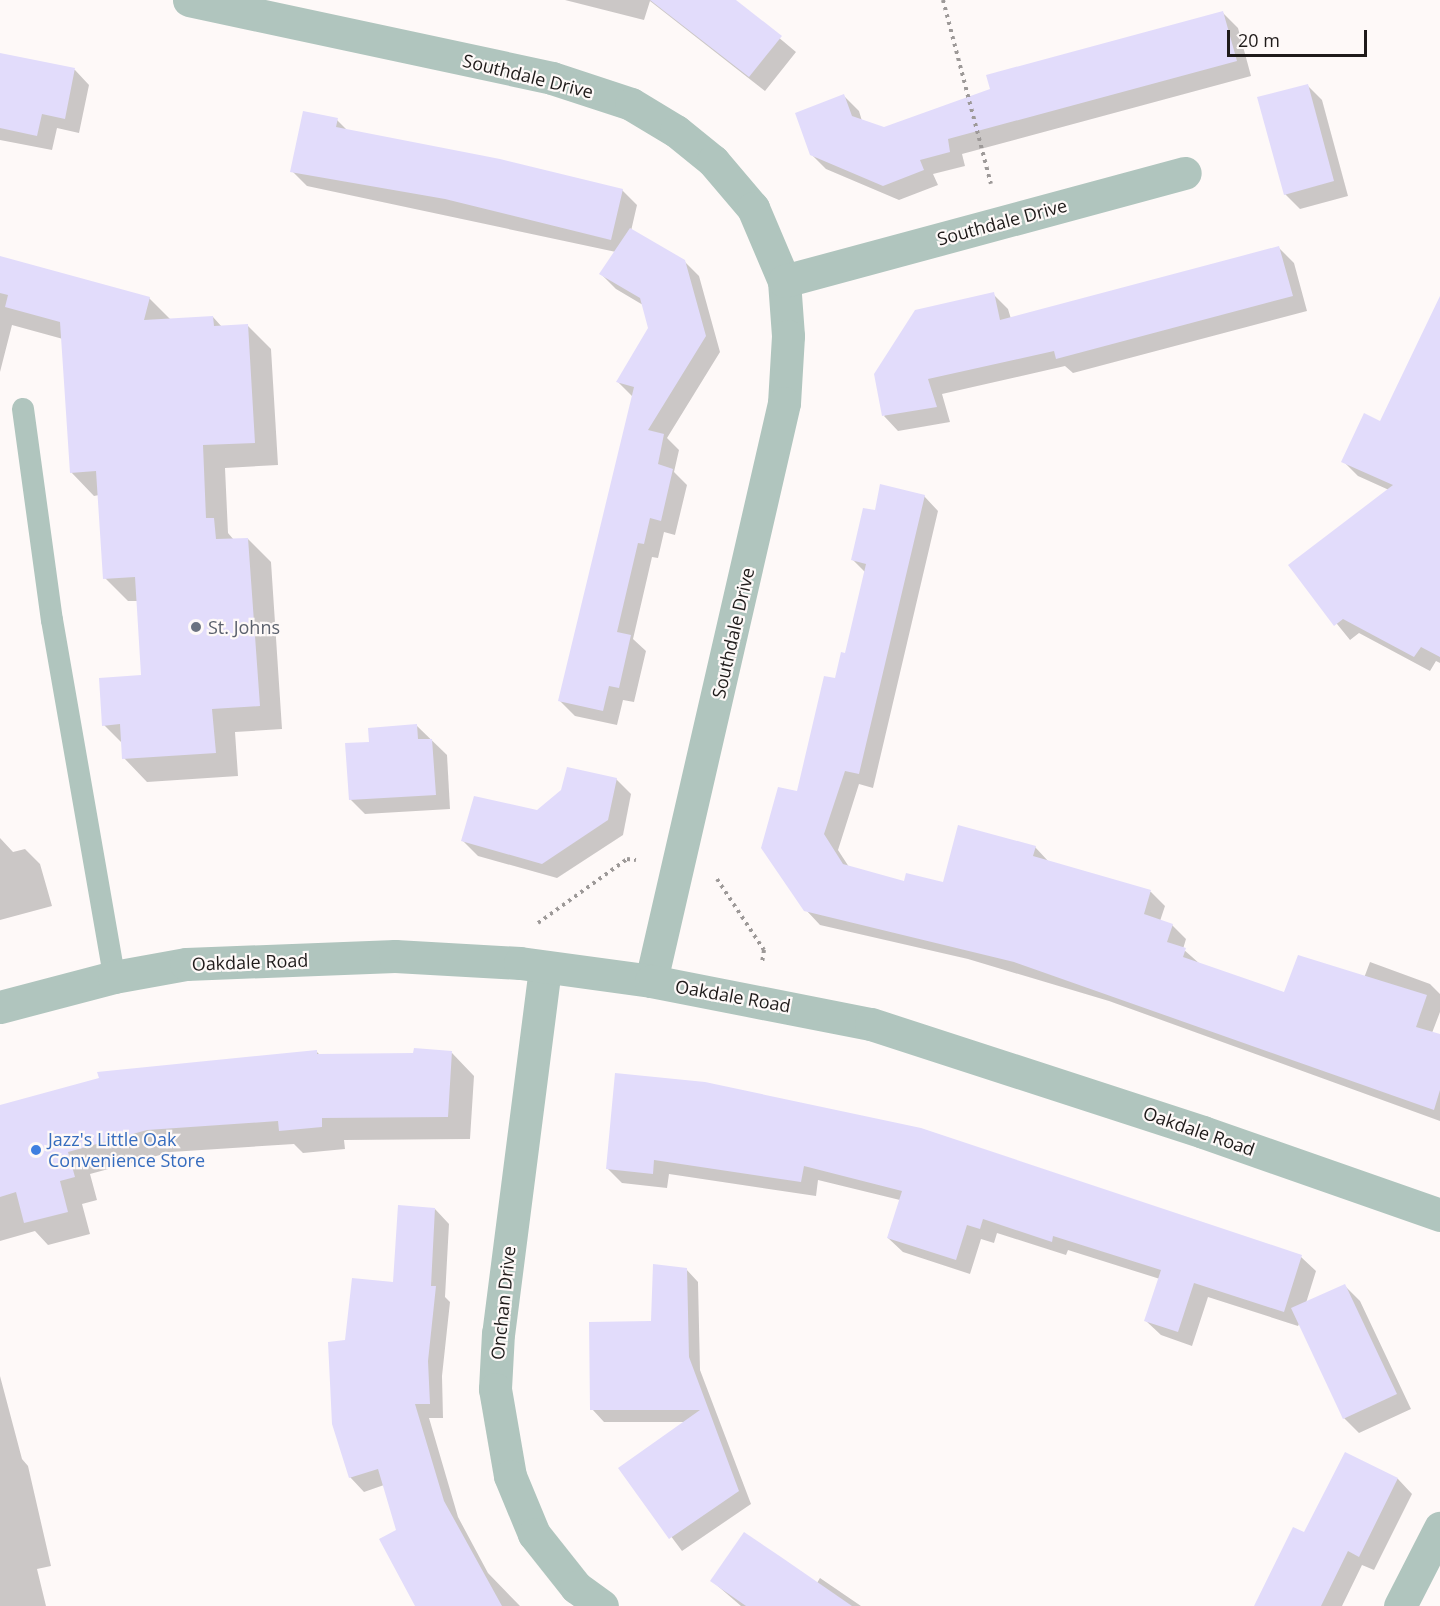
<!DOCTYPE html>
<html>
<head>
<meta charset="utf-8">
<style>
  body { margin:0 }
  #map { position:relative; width:1440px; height:1606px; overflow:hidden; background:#fef9f8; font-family:"Open Sans",sans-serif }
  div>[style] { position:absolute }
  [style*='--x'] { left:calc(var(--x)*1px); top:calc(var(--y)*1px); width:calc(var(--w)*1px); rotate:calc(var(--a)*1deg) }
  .shadow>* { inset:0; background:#0003 }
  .building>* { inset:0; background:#e2dcfb }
  .path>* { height:4px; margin-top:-2px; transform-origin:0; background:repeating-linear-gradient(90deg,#9d9998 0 3px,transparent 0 7.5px) }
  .service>* { height:22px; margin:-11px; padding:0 11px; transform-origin:11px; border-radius:11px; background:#b0c5be }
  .minor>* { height:33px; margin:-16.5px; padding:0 16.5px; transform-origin:16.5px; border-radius:16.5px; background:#b0c5be }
  .tertiary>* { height:33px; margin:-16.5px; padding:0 16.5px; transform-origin:16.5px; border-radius:16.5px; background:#b0c5be }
  .dots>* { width:16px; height:16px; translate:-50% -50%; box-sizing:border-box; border:3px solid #fef9f8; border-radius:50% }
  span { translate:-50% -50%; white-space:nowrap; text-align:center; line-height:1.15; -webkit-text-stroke:4.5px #fef9f8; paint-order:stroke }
  .street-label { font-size:18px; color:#1f1b1a }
  .worship-label { font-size:18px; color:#5b616d }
  .left { translate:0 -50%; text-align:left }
  .shop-label { font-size:18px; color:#366cbe }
  .scale { position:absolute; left:1227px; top:30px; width:140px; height:27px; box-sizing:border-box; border:3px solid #1f1b1a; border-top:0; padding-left:8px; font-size:18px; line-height:21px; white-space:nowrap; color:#1f1b1a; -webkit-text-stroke:4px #fef9f8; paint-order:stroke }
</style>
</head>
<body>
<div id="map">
  <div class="shadow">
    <i style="clip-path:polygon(565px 0,734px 0,796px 52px,765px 91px,650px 1px,644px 20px)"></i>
    <i style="clip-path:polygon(1223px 13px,1238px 28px,1251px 76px,962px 154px,965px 166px,933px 174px,938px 185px,899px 200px,826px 169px,811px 154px,844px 96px,859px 111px,862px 121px,885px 128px)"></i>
    <i style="clip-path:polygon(0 54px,75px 70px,89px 85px,79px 133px,57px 128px,52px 150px,0 140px)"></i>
    <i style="clip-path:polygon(1307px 85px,1322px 100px,1348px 196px,1300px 209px,1285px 194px)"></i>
    <i style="clip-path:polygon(337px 120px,348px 131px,622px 190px,637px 205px,631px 231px,684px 261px,699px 276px,720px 352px,667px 438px,679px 450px,674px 472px,687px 485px,675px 535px,664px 532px,658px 558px,652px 557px,633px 639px,646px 651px,634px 702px,623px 700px,617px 725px,575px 716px,560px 701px,633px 397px,618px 382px,650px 329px,643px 305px,616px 289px,601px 274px,616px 252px,307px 186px,292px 171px)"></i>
    <i style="clip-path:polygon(1279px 248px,1294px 263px,1307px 311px,1073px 373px,1065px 366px,942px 394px,950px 422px,898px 431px,884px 416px,993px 294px,1008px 309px,1011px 319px)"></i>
    <i style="clip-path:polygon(0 259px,149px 298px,171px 320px,213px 317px,222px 327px,248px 326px,271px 349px,278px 465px,225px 468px,228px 533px,234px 540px,248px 539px,271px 562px,282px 729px,235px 732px,238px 776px,147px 782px,124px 758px,123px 744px,104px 725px,143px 677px,138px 601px,128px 601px,105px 578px,99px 495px,94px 496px,71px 472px,63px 339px,12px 325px,0 372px)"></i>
    <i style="clip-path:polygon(1440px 321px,1440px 663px,1436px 661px,1430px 671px,1359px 633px,1350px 640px,1290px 566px,1389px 490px,1358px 476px,1343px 461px,1381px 423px)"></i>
    <i style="clip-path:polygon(924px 496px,938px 511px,873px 788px,859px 784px,838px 850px,849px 867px,905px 883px,944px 884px,1035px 847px,1049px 862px,1151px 892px,1165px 906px,1160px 921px,1172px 925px,1186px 939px,1183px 949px,1200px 964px,1285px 994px,1364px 978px,1370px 962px,1430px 984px,1440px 994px,1440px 1012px,1432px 1033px,1440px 1036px,1440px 1121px,1109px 1001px,968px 959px,820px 925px,806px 910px,798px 792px,846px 655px,866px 573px,853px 560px,876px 511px)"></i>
    <i style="clip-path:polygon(417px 726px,447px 755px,450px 809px,365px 814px,350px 799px,371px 743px)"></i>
    <i style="clip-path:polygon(616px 779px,631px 794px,623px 835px,557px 878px,478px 856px,463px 841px)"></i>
    <i style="clip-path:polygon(0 838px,13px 852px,25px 849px,40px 864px,52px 906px,0 920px)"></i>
    <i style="clip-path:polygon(316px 1051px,321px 1056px,452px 1053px,474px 1076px,470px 1139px,344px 1140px,345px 1149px,303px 1153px,294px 1144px,171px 1152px,90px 1174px,97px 1200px,82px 1204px,90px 1234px,48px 1245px,35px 1231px,0 1241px,0 1106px)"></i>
    <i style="clip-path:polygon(617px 1075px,1301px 1257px,1316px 1271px,1306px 1303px,1345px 1286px,1360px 1301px,1411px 1409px,1359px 1433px,1344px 1418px,1300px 1322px,1298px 1326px,1208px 1297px,1192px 1346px,1161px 1335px,1146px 1321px,1160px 1279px,1068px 1250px,1066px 1255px,997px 1233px,994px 1243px,981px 1239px,970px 1274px,903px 1252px,888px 1238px,900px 1200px,818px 1180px,816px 1196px,669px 1174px,667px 1188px,622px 1183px,607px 1168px)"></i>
    <i style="clip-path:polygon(435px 1209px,449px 1224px,445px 1297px,450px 1302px,442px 1376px,443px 1418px,429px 1418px,458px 1517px,488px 1573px,520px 1606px,440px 1606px,398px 1531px,384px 1485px,364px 1492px,350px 1477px,347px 1342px,394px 1284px)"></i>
    <i style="clip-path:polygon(686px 1269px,698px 1282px,700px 1370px,751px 1504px,682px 1551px,620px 1468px,686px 1422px,604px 1422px,592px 1409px)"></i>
    <i style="clip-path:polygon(0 1376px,22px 1459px,28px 1466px,51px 1566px,37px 1569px,46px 1606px,0 1606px)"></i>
    <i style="clip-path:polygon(1345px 1454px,1398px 1479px,1412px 1494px,1374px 1570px,1362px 1565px,1342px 1606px,1256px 1606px,1305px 1534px)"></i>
    <i style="clip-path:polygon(820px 1578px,861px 1606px,741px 1606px,712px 1581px,817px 1583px)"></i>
  </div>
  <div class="building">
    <i style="clip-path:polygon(650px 0,736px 0,782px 36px,749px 77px)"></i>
    <i style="clip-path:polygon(1223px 11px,1237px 61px,948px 139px,950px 152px,920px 160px,924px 170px,883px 186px,810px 155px,795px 113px,844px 94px,852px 116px,884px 127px,990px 89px,986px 75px)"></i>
    <i style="clip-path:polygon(0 53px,75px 68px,65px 119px,42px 114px,37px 136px,0 128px)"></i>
    <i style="clip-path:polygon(1308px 84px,1334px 181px,1284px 195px,1257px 97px)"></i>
    <i style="clip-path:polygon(303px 111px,338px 118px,336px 127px,500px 159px,623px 189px,611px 240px,445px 199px,290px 172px)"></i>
    <i style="clip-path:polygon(630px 228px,685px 260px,706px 336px,648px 430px,664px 434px,658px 464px,673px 469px,661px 521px,650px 518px,644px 544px,638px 543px,617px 632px,631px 635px,619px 688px,609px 686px,603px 711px,558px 701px,634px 387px,616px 382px,648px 328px,640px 298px,599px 274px)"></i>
    <i style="clip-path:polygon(1279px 246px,1293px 296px,1056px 359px,1054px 351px,928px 379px,937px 407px,882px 416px,874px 374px,915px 310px,994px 292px,1000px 320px)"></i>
    <i style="clip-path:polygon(0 256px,150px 297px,144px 320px,213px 316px,214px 326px,248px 324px,255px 443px,203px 445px,206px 518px,214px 518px,216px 539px,248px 538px,260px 706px,212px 709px,216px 753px,122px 759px,120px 724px,102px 726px,99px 678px,141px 675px,135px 577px,103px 579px,96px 471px,70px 473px,60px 322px,5px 307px,8px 295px,0 293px)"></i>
    <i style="clip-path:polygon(1440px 296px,1440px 657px,1421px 647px,1414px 657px,1343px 619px,1334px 626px,1288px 565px,1393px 485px,1341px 462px,1364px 413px,1380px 421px)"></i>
    <i style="clip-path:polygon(880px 484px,925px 495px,859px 774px,845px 771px,824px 834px,843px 864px,904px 881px,906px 873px,943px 882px,958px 825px,1036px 846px,1033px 856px,1151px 890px,1144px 914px,1173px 924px,1167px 942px,1186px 948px,1183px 957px,1284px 992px,1298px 955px,1427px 995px,1416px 1027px,1440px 1034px,1440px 1090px,1434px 1110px,1014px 962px,804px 911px,761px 848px,778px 787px,797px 791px,824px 676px,835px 678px,841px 652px,845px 653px,866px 564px,851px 560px,863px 508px,875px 510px)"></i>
    <i style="clip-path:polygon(417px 724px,418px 739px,432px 739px,436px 795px,349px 800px,345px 743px,369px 742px,368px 728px)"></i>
    <i style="clip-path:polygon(567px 767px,617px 778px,608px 820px,542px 864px,461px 841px,474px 796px,537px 810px,561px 790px)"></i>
    <i style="clip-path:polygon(414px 1048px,452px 1051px,448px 1117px,322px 1118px,322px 1127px,279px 1131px,278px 1121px,147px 1130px,68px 1152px,75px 1177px,60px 1181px,68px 1212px,24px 1223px,16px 1192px,0 1197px,0 1105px,99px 1078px,97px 1072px,317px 1050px,317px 1054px,413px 1053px)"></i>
    <i style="clip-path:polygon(615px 1073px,705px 1082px,921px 1128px,1302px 1255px,1284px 1312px,1194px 1283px,1178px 1332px,1144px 1321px,1161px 1270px,1053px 1236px,1052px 1242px,983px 1219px,980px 1229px,967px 1225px,956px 1260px,887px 1238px,902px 1191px,804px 1166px,801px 1182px,654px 1160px,653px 1174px,606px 1169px)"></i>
    <i style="clip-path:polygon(398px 1205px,435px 1208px,431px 1286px,436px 1286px,428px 1361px,430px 1404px,415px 1404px,444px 1501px,502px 1606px,415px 1606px,379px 1539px,396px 1530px,378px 1469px,349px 1478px,332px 1424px,328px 1342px,345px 1340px,352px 1278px,393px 1282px)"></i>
    <i style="clip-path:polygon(653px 1264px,687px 1268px,689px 1357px,739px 1491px,669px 1539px,618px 1468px,700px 1410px,590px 1410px,589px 1322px,651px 1321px)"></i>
    <i style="clip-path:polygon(1345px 1284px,1397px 1394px,1343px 1419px,1291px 1308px)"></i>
    <i style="clip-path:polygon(1345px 1452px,1398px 1478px,1359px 1557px,1348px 1551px,1321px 1606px,1254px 1606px,1293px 1527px,1304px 1532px)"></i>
    <i style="clip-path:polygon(744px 1532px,781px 1557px,852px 1606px,746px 1606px,710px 1581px)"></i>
  </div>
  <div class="path">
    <i style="--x:943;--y:0;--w:190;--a:75.4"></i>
    <i style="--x:717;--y:879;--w:85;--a:56.5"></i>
    <i style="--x:764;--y:950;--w:13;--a:99"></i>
    <i style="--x:538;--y:923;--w:110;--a:-35.7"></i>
    <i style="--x:627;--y:859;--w:9;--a:6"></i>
  </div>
  <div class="service">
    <i style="--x:23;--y:409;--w:213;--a:82.2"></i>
    <i style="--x:52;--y:620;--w:362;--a:80.1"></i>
  </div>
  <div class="minor">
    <i style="--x:189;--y:0;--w:371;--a:12.1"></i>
    <i style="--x:552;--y:78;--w:83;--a:18.2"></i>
    <i style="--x:631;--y:104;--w:52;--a:31"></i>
    <i style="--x:676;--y:131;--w:48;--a:39"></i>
    <i style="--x:713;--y:161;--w:62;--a:49.6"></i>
    <i style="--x:753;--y:208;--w:79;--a:67"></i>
    <i style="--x:784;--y:281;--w:55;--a:85.8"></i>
    <i style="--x:788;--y:336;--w:67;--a:93.4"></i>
    <i style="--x:784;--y:403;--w:593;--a:102.96"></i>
    <i style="--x:784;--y:281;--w:415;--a:-15.1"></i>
    <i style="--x:545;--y:968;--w:368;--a:97.3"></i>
    <i style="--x:498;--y:1333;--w:56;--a:93.1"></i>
    <i style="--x:495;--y:1389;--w:88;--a:80.2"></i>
    <i style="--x:510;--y:1476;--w:63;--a:67.5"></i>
    <i style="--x:534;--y:1534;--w:68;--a:51.6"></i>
    <i style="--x:576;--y:1587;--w:32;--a:36"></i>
    <i style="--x:1400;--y:1606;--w:88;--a:-62.9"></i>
  </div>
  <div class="tertiary">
    <i style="--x:0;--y:1007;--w:118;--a:-14.7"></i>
    <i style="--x:114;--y:977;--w:73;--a:-10.2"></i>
    <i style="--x:186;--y:964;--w:209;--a:-2.2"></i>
    <i style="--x:395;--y:956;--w:125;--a:3.2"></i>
    <i style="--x:520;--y:963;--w:132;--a:7.8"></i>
    <i style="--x:651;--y:981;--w:224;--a:11.1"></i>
    <i style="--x:871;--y:1024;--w:349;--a:18"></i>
    <i style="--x:1203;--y:1132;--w:251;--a:19.3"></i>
  </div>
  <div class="dots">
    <i style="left:196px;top:627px;background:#6b7280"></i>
    <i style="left:36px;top:1150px;background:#3f7fe0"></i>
  </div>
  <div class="street-label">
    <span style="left:528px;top:76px;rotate:14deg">Southdale Drive</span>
    <span style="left:1002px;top:222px;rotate:-15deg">Southdale Drive</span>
    <span style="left:733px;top:633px;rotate:-77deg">Southdale Drive</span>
    <span style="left:250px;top:962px;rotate:-2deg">Oakdale Road</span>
    <span style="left:733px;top:996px;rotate:10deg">Oakdale Road</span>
    <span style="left:1199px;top:1131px;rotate:19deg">Oakdale Road</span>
    <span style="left:503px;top:1303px;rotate:-84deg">Onchan Drive</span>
  </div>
  <div class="worship-label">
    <span class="left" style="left:208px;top:627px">St. Johns</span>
  </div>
  <div class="shop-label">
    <span class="left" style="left:48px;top:1150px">Jazz's Little Oak<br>Convenience Store</span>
  </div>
  <div class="scale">20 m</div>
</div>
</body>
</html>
